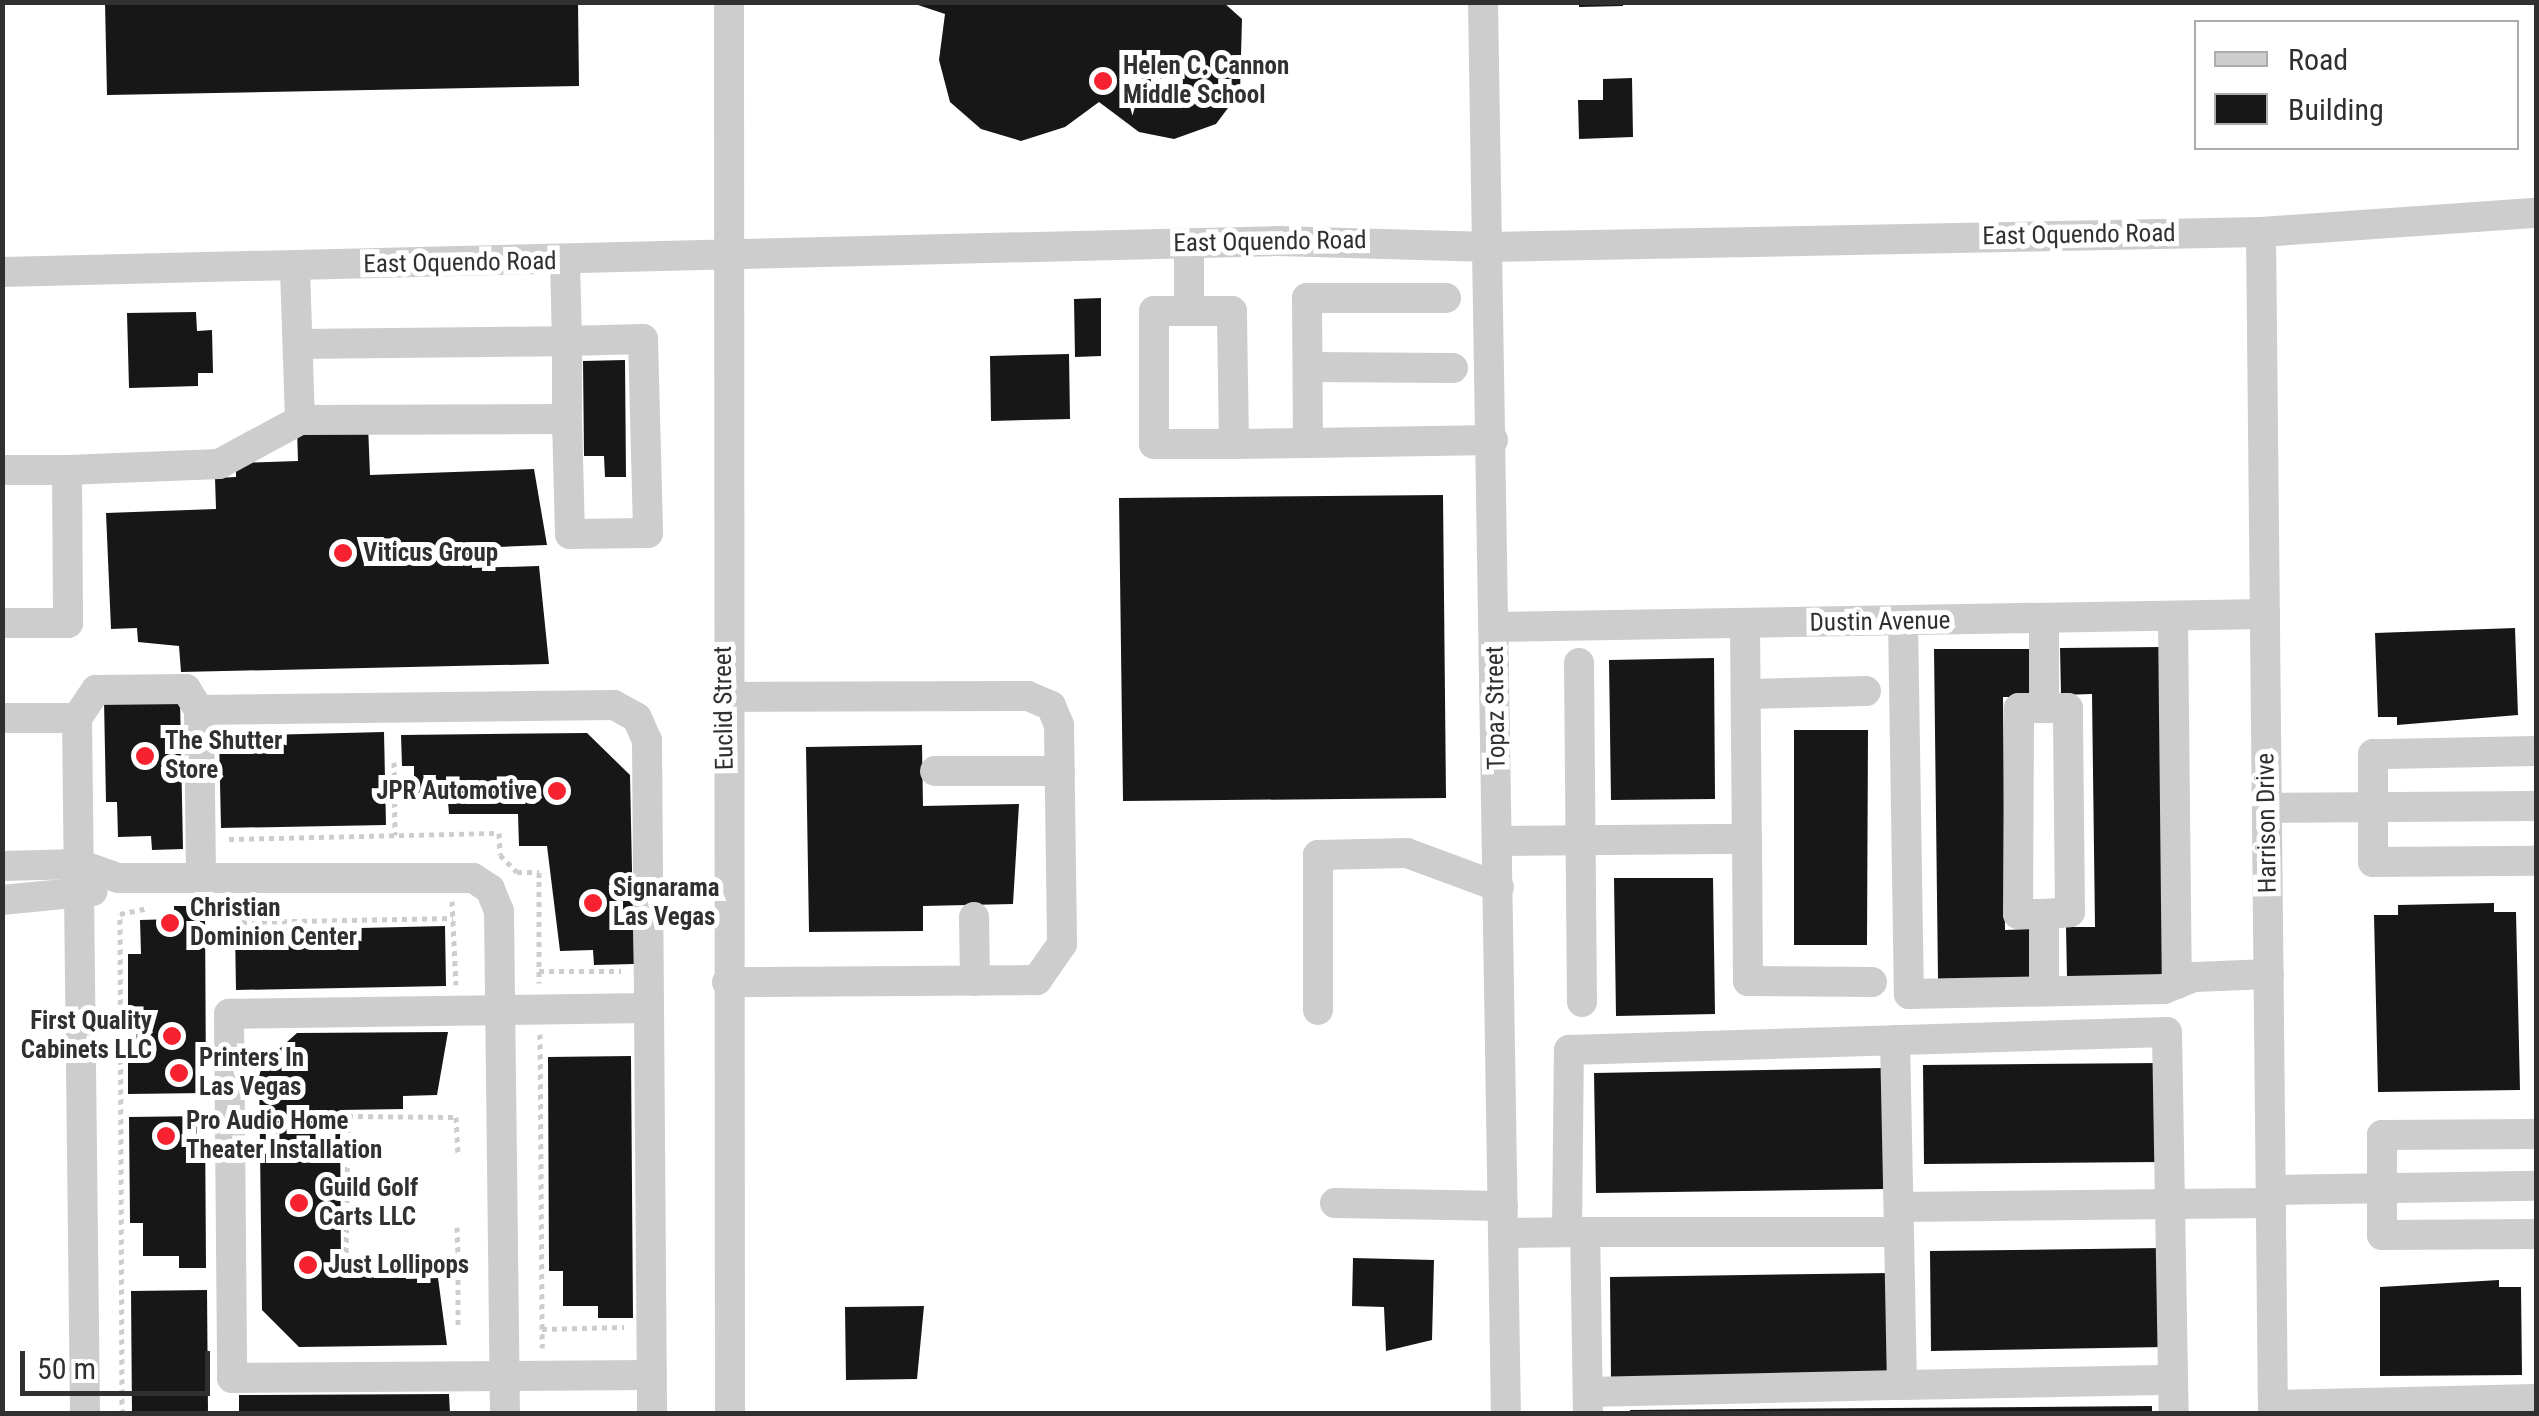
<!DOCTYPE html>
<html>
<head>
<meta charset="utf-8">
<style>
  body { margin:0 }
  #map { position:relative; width:2539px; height:1416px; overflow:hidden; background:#fff; font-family:"Roboto Condensed",sans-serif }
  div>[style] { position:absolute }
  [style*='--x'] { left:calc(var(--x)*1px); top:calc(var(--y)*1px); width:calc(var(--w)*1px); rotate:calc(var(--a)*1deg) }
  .building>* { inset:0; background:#171717 }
  .path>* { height:5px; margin-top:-2.5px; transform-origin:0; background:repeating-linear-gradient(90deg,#cdcdcd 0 5px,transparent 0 10px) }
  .minor>* { height:30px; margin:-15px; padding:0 15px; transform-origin:15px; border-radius:15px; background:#cdcdcd }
  .dots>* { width:28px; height:28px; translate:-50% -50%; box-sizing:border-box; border:5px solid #fff; border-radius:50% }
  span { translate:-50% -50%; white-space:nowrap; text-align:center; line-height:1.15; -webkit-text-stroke:10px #fff; paint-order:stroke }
  .poi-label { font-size:25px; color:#303030; font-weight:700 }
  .left { translate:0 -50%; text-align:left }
  .right { translate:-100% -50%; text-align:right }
  .street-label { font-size:25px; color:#303030 }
  .frame { position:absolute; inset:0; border:5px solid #303030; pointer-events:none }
  .legend { position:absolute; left:2194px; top:20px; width:325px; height:130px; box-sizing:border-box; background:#fff; border:2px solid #acacac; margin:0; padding:12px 18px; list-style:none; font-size:30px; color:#303030 }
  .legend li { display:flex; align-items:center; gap:20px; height:50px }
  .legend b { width:50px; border:2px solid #acacac }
  .scale { position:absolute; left:20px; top:1351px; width:190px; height:45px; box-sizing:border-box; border:5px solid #303030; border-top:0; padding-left:12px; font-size:30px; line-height:35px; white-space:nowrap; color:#303030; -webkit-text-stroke:8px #fff; paint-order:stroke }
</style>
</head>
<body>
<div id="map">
  <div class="building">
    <i style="clip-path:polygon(105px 2px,578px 2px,579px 86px,107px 95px)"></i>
    <i style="clip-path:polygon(909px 2px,1223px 2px,1242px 19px,1240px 92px,1216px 124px,1174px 139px,1139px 132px,1099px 102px,1065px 127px,1021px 141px,981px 129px,950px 102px,939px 60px,945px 14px)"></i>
    <i style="clip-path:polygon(1579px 2px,1623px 2px,1623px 6px,1579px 7px)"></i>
    <i style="clip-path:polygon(1632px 78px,1633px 137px,1579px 139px,1578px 100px,1603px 100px,1603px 79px)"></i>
    <i style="clip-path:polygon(1101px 298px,1101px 356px,1075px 357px,1074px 299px)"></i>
    <i style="clip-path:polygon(196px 312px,197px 331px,212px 330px,213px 373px,198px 373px,198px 386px,129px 388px,127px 313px)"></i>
    <i style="clip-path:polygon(1069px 354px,1070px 419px,991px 421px,990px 356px)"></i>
    <i style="clip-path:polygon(625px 360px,626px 477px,605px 477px,604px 456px,584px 456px,583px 361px)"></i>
    <i style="clip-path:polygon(368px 425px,370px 475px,534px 469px,547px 545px,472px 548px,472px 568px,539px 566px,549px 664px,181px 672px,179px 646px,138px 642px,137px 628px,111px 629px,106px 513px,216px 509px,215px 478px,236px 477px,236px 463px,298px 461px,297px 428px)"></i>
    <i style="clip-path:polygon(1443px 495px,1446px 798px,1123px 801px,1119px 498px)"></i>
    <i style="clip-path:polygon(2515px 628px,2518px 715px,2397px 725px,2397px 717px,2378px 717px,2375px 633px)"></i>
    <i style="clip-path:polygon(2162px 647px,2167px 976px,2067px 977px,2066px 927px,2095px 927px,2092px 694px,2061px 695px,2060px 648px)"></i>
    <i style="clip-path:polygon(1934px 649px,2033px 649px,2033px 697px,2003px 697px,2005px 930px,2035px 929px,2035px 978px,1938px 979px)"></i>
    <i style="clip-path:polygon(1714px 658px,1715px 799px,1611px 800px,1609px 660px)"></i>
    <i style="clip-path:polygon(180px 699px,183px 849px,152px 850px,151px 836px,118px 837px,117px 802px,106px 802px,104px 700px)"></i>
    <i style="clip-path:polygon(1794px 730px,1868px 730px,1867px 945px,1794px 945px)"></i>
    <i style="clip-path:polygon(384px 732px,386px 825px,221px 828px,219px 736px)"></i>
    <i style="clip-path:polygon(587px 733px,630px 775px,634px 964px,594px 965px,593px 950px,560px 951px,547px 846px,519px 846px,518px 814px,449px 814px,448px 802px,414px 802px,414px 766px,402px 766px,401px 735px)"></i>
    <i style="clip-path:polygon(922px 745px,923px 806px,1019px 804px,1013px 904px,923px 906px,923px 931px,809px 932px,806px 747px)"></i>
    <i style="clip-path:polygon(1614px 878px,1713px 878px,1715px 1014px,1616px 1016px)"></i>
    <i style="clip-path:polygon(2494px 903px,2494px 912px,2516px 912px,2520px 1090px,2378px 1092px,2374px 915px,2398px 915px,2398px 905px)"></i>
    <i style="clip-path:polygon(174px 906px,205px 906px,206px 1093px,128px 1094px,128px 954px,141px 954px,140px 920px,174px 919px)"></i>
    <i style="clip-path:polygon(445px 926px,446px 986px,236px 990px,235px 931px)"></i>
    <i style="clip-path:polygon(448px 1032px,437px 1095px,403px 1096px,403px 1109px,340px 1110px,341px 1266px,405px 1266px,406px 1279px,438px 1278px,447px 1345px,299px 1347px,262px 1310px,259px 1067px,297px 1033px)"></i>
    <i style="clip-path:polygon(631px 1056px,633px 1318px,598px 1318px,598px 1306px,563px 1306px,563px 1271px,549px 1271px,548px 1057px)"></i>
    <i style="clip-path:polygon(2160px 1063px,2161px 1162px,1924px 1164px,1923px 1065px)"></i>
    <i style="clip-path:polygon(1884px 1068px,1886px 1189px,1596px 1193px,1594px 1073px)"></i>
    <i style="clip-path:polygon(205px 1116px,206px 1268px,179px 1268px,179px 1256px,143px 1256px,143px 1223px,130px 1223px,129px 1117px)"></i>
    <i style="clip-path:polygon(2163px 1248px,2165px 1347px,1931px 1351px,1930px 1251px)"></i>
    <i style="clip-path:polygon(1353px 1258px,1434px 1260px,1432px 1340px,1386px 1351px,1384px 1307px,1352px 1306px)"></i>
    <i style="clip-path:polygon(1891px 1273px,1893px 1375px,1611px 1379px,1610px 1277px)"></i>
    <i style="clip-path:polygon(2499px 1280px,2499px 1287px,2521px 1287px,2522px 1375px,2380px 1376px,2380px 1287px)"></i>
    <i style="clip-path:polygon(207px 1290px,208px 1414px,132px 1414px,131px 1291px)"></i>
    <i style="clip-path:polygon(924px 1306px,917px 1379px,846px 1380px,845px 1307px)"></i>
    <i style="clip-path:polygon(449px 1394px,450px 1414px,239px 1414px,239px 1395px)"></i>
    <i style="clip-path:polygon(2152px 1406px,2152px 1414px,1630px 1414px,1630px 1410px)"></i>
  </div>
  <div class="path">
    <i style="--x:394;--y:762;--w:73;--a:89.2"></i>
    <i style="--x:229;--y:839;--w:270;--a:-1.3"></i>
    <i style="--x:499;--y:833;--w:22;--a:87"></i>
    <i style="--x:500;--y:855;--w:24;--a:45"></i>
    <i style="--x:517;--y:872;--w:22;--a:0"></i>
    <i style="--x:539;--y:872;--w:111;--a:90"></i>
    <i style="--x:452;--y:901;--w:84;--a:87.3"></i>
    <i style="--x:242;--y:922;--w:211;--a:-1.1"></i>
    <i style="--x:539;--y:971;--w:82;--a:0"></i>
    <i style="--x:540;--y:1034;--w:314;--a:89.6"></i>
    <i style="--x:457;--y:1227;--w:33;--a:88"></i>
    <i style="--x:458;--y:1260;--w:112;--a:179"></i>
    <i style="--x:346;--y:1262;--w:146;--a:-89.2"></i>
    <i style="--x:348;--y:1116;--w:108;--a:0.5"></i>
    <i style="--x:456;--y:1117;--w:36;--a:87"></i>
    <i style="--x:458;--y:1260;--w:67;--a:90"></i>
    <i style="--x:542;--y:1329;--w:82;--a:-1.4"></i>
    <i style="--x:122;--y:1414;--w:500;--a:-90.23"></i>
    <i style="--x:120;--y:914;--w:30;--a:-12"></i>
  </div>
  <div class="minor">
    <i style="--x:729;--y:2;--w:1412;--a:89.96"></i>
    <i style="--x:1483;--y:2;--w:1412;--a:89.07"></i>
    <i style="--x:2261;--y:232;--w:1182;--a:89.42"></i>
    <i style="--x:1189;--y:243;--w:68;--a:90"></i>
    <i style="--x:565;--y:261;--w:80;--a:88.6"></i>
    <i style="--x:567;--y:341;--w:76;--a:-1.5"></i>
    <i style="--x:643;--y:339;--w:194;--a:88.5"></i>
    <i style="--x:648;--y:533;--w:78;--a:179.3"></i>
    <i style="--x:570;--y:534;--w:115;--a:-91.5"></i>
    <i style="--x:2;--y:272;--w:1276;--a:-1.39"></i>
    <i style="--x:1278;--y:241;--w:212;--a:1.6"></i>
    <i style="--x:1490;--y:247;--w:771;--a:-1.11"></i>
    <i style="--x:2261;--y:232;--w:276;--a:-4"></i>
    <i style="--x:298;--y:344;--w:269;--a:-0.6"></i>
    <i style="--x:567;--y:341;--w:78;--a:90"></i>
    <i style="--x:567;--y:419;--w:267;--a:179.8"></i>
    <i style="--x:1308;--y:367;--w:145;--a:0.4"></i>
    <i style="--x:1308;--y:443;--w:145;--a:-90.4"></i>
    <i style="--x:1307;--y:298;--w:139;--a:0"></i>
    <i style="--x:1234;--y:444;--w:133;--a:-90.9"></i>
    <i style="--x:1232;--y:311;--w:78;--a:180"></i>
    <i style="--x:1154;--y:311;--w:133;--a:90"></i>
    <i style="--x:1154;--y:444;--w:80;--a:0"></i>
    <i style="--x:1234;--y:444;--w:74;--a:-0.8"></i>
    <i style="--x:1308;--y:443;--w:185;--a:-0.9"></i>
    <i style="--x:2;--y:470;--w:65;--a:0"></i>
    <i style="--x:67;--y:470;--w:153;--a:89.6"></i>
    <i style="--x:68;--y:623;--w:66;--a:180"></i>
    <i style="--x:67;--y:470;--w:152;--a:-2.3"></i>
    <i style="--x:219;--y:464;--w:92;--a:-28.5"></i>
    <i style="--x:300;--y:420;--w:153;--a:-91.9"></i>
    <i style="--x:2173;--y:617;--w:367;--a:89.4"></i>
    <i style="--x:1903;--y:620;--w:374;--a:89.1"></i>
    <i style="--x:1909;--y:994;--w:255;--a:-1.1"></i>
    <i style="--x:2164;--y:989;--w:32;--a:-22"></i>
    <i style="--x:2194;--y:977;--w:75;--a:-2.3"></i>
    <i style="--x:1745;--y:625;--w:214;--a:89.5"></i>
    <i style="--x:1495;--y:627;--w:770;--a:-0.97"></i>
    <i style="--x:1579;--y:663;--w:339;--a:89.5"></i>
    <i style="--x:1746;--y:694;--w:120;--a:-1.4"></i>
    <i style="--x:725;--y:697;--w:303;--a:-0.2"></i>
    <i style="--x:1028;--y:696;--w:25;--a:23"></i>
    <i style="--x:1051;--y:706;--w:21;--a:67"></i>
    <i style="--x:1059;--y:725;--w:219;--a:89.2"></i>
    <i style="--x:1062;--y:944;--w:44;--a:124.8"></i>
    <i style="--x:1037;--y:980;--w:310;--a:179.6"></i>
    <i style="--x:199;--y:710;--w:169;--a:89.3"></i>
    <i style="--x:2;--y:718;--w:75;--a:0"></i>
    <i style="--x:77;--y:718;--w:696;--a:89.34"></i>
    <i style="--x:77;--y:718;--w:34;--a:-56"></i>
    <i style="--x:96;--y:690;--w:90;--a:-0.6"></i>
    <i style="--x:186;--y:689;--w:25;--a:58"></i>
    <i style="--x:199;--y:710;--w:415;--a:-0.7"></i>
    <i style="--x:614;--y:705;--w:26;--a:29"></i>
    <i style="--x:637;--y:718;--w:24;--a:66"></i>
    <i style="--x:647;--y:740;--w:674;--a:89.57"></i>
    <i style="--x:2536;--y:751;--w:163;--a:178.9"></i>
    <i style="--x:2373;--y:754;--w:108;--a:90"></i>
    <i style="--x:2373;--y:862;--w:163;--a:-0.4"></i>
    <i style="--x:935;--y:771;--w:125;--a:0"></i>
    <i style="--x:2267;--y:808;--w:269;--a:-0.4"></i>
    <i style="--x:1498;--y:841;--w:249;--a:-0.5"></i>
    <i style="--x:1747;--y:839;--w:142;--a:89.6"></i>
    <i style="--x:1748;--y:981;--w:124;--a:0.5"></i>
    <i style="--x:2;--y:866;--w:77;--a:-1.5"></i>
    <i style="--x:79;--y:864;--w:41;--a:19.7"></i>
    <i style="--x:118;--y:878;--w:355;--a:0"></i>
    <i style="--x:473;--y:878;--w:20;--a:33"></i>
    <i style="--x:490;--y:889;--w:24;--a:68"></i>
    <i style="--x:499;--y:911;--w:503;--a:89.32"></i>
    <i style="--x:2;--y:900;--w:91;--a:-5.6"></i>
    <i style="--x:2044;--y:914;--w:26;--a:-4"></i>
    <i style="--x:2070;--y:912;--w:204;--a:-90.6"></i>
    <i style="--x:2068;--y:708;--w:24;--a:180"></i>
    <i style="--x:974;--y:917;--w:64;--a:89.1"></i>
    <i style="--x:2044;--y:991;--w:77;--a:-90"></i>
    <i style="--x:2044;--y:914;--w:26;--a:180"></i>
    <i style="--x:2018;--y:914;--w:206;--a:-89.7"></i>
    <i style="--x:2019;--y:708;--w:25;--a:0"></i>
    <i style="--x:2044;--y:708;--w:89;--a:-90"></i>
    <i style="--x:649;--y:1008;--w:420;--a:179.2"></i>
    <i style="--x:229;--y:1014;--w:364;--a:89.5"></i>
    <i style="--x:232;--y:1378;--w:420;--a:-0.4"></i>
    <i style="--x:1318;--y:1010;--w:155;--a:-90"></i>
    <i style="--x:1318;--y:855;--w:89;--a:-1.3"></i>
    <i style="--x:1407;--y:853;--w:98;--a:20.3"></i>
    <i style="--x:2536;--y:1134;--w:154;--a:179.6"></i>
    <i style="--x:2382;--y:1135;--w:100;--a:90"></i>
    <i style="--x:2382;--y:1235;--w:154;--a:-0.4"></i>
    <i style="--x:2271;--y:1190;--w:265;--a:-0.9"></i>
    <i style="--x:1335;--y:1203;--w:168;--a:1"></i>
    <i style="--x:1899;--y:1207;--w:372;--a:-0.6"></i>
    <i style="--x:1567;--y:1232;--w:182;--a:-89.4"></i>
    <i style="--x:1569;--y:1050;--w:598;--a:-1.72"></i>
    <i style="--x:2167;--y:1032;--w:382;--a:89"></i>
    <i style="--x:1899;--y:1232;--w:153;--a:88.9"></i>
    <i style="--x:1902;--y:1385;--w:271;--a:-1.1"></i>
    <i style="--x:1503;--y:1233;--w:82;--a:-0.7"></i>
    <i style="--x:1588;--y:1392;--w:314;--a:-1.3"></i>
    <i style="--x:2273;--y:1405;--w:263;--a:-1.3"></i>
    <i style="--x:1588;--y:1414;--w:182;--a:-90.9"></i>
    <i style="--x:1585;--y:1232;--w:314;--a:0"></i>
    <i style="--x:1899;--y:1232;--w:192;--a:-91.2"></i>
  </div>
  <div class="dots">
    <i style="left:1103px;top:81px;background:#f62230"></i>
    <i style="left:343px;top:553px;background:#f62230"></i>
    <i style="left:145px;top:756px;background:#f62230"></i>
    <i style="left:557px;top:791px;background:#f62230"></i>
    <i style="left:593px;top:903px;background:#f62230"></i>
    <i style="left:170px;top:923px;background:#f62230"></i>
    <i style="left:172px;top:1036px;background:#f62230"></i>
    <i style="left:179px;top:1073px;background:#f62230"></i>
    <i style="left:166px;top:1136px;background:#f62230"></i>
    <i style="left:299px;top:1203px;background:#f62230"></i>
    <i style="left:308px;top:1265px;background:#f62230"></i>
  </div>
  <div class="poi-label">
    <span class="left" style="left:1123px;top:81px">Helen C. Cannon<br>Middle School</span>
    <span class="left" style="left:363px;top:553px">Viticus Group</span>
    <span class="left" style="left:165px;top:756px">The Shutter<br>Store</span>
    <span class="right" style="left:537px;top:791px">JPR Automotive</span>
    <span class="left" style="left:613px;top:903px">Signarama<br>Las Vegas</span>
    <span class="left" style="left:190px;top:923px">Christian<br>Dominion Center</span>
    <span class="right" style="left:152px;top:1036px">First Quality<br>Cabinets LLC</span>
    <span class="left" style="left:199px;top:1073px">Printers In<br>Las Vegas</span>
    <span class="left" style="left:186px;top:1136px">Pro Audio Home<br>Theater Installation</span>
    <span class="left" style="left:319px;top:1203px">Guild Golf<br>Carts LLC</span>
    <span class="left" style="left:328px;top:1265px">Just Lollipops</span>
  </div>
  <div class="street-label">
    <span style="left:2079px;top:235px;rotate:-1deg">East Oquendo Road</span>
    <span style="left:1270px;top:242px;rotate:-1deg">East Oquendo Road</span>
    <span style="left:460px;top:263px;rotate:-1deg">East Oquendo Road</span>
    <span style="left:1880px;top:622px;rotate:-1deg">Dustin Avenue</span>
    <span style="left:724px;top:708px;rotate:-91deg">Euclid Street</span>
    <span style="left:1496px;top:708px;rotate:-91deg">Topaz Street</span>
    <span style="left:2267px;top:823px;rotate:-91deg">Harrison Drive</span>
  </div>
  <div class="frame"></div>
  <ul class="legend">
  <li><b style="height:12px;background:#cdcdcd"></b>Road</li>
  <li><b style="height:28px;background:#171717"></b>Building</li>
  </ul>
  <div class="scale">50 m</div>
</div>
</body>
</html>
